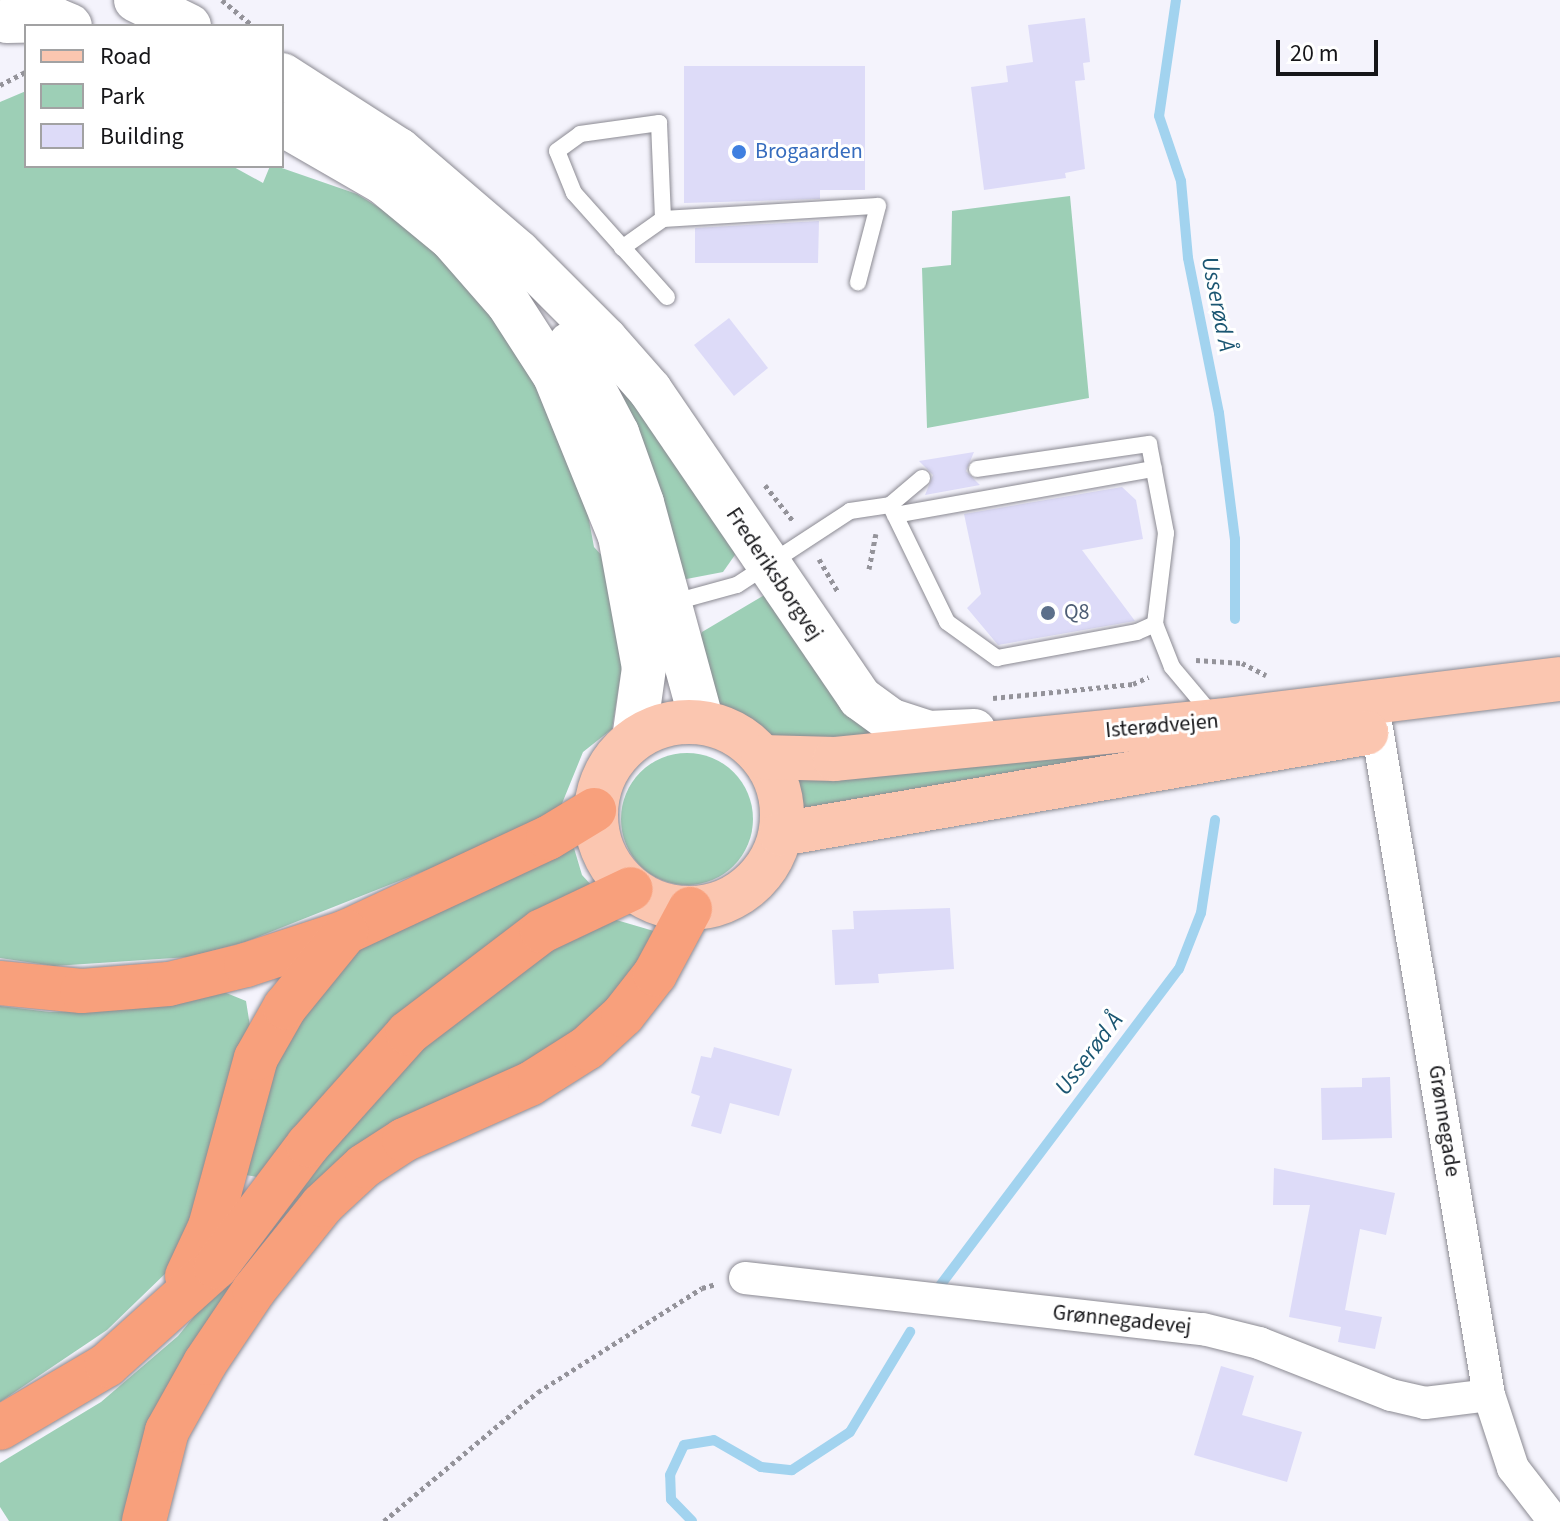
<!DOCTYPE html>
<html>
<head>
<meta charset="utf-8">
<style>
  body { margin:0 }
  #map { position:relative; width:1560px; height:1521px; overflow:hidden; background:#f4f3fc; font-family:"Source Sans 3",sans-serif }
  div>[style] { position:absolute }
  [style*='--x'] { left:calc(var(--x)*1px); top:calc(var(--y)*1px); width:calc(var(--w)*1px); rotate:calc(var(--a)*1deg) }
  .green>* { inset:0; background:#9dcfb6 }
  .round { border-radius:50% }
  .stream>* { height:10px; margin:-5px; padding:0 5px; transform-origin:5px; border-radius:5px; background:#a2d3ef }
  .building>* { inset:0; background:#dddbf8 }
  .path>* { height:5px; margin-top:-2.5px; transform-origin:0; background:repeating-linear-gradient(90deg,#94939a 0 4px,transparent 0 8px) }
  .roads { filter:drop-shadow(0 0 2px #8b8a92) drop-shadow(0 0 2px #8b8a92) }
  .lane>* { height:16px; margin:-8px; padding:0 8px; transform-origin:8px; border-radius:8px; background:#fff }
  .street>* { height:32px; margin:-16px; padding:0 16px; transform-origin:16px; border-radius:16px; background:#fff }
  .secondary>* { height:44px; margin:-22px; padding:0 22px; transform-origin:22px; border-radius:22px; background:#fff }
  .primary>* { height:44px; margin:-22px; padding:0 22px; transform-origin:22px; border-radius:22px; background:#fbc6b0 }
  .primary>.ring { margin:-22px; padding:0; box-sizing:content-box; background:none; border:44px solid #fbc6b0; border-radius:50% }
  .highway>* { height:44px; margin:-22px; padding:0 22px; transform-origin:22px; border-radius:22px; background:#f8a07c }
  .dots>* { width:22px; height:22px; translate:-50% -50%; box-sizing:border-box; border:4px solid #fff; border-radius:50% }
  span { translate:-50% -50%; white-space:nowrap; text-align:center; line-height:1.15; -webkit-text-stroke:6px #fff; paint-order:stroke }
  .shop-label { font-size:22px; color:#366cbe }
  .left { translate:0 -50%; text-align:left }
  .street-label { font-size:22px; color:#161619 }
  .service-label { font-size:22px; color:#4e5e75 }
  .water-label { font-size:24px; color:#1b5672; font-style:italic }
  .legend { position:absolute; left:24px; top:24px; width:260px; height:144px; box-sizing:border-box; background:#fff; border:2px solid #a2a2a3; margin:0; padding:10px 14px; list-style:none; font-size:24px; color:#161619 }
  .legend li { display:flex; align-items:center; gap:16px; height:40px }
  .legend b { width:40px; border:2px solid #a2a2a3 }
  .scale { position:absolute; left:1276px; top:40px; width:102px; height:36px; box-sizing:border-box; border:4px solid #161619; border-top:0; padding-left:10px; font-size:24px; line-height:28px; white-space:nowrap; color:#161619; -webkit-text-stroke:6px #fff; paint-order:stroke }
</style>
</head>
<body>
<div id="map">
  <div class="green">
    <i style="clip-path:polygon(26px 91px,26px 166px,232px 166px,263px 183px,270px 166px,276px 166px,357px 194px,407px 225px,451px 264px,489px 310px,541px 392px,588px 515px,594px 547px,604px 558px,622px 667px,612px 729px,583px 752px,561px 806px,535px 827px,245px 942px,189px 957px,54px 966px,0 958px,0 102px)"></i>
    <i style="clip-path:polygon(1070px 196px,1089px 398px,927px 428px,922px 268px,951px 265px,952px 211px)"></i>
    <i style="clip-path:polygon(599px 355px,737px 552px,723px 572px,676px 581px)"></i>
    <i style="clip-path:polygon(771px 591px,876px 736px,777px 741px,721px 709px,696px 646px,702px 632px)"></i>
    <i style="clip-path:polygon(1254px 739px,805px 819px,797px 775px)"></i>
    <i class="round" style="left:621px;top:753px;width:132px;height:132px"></i>
    <i style="clip-path:polygon(574px 848px,582px 875px,593px 887px,257px 1177px,240px 1174px,279px 1046px,355px 952px)"></i>
    <i style="clip-path:polygon(613px 919px,664px 934px,636px 975px,564px 1047px,367px 1145px,124px 1521px,9px 1521px,0 1507px,0 1463px,101px 1402px,178px 1336px,412px 1051px,552px 941px)"></i>
    <i style="clip-path:polygon(219px 990px,246px 1001px,250px 1026px,206px 1198px,170px 1269px,107px 1330px,0 1402px,0 1006px,50px 1012px,104px 1010px)"></i>
  </div>
  <div class="stream">
    <i style="--x:1176;--y:0;--w:117;--a:98.3"></i>
    <i style="--x:1159;--y:116;--w:69;--a:71.3"></i>
    <i style="--x:1181;--y:181;--w:77;--a:84.8"></i>
    <i style="--x:1188;--y:258;--w:158;--a:78.7"></i>
    <i style="--x:1219;--y:413;--w:127;--a:82.8"></i>
    <i style="--x:1235;--y:539;--w:80;--a:90"></i>
    <i style="--x:939;--y:1287;--w:398;--a:-53"></i>
    <i style="--x:1179;--y:969;--w:60;--a:-68.6"></i>
    <i style="--x:1201;--y:913;--w:94;--a:-81.4"></i>
    <i style="--x:692;--y:1521;--w:30;--a:-134"></i>
    <i style="--x:671;--y:1499;--w:24;--a:-92"></i>
    <i style="--x:670;--y:1475;--w:33;--a:-65"></i>
    <i style="--x:684;--y:1445;--w:30;--a:-9"></i>
    <i style="--x:714;--y:1440;--w:54;--a:29.9"></i>
    <i style="--x:761;--y:1467;--w:31;--a:6"></i>
    <i style="--x:792;--y:1470;--w:69;--a:-33.2"></i>
    <i style="--x:850;--y:1432;--w:117;--a:-59"></i>
  </div>
  <div class="building">
    <i style="clip-path:polygon(1085px 18px,1090px 62px,1083px 63px,1085px 80px,1075px 81px,1085px 169px,1065px 173px,1066px 178px,984px 190px,971px 87px,1008px 82px,1006px 66px,1033px 62px,1028px 25px)"></i>
    <i style="clip-path:polygon(684px 66px,865px 66px,865px 190px,820px 190px,820px 199px,684px 203px)"></i>
    <i style="clip-path:polygon(819px 221px,818px 263px,695px 263px,695px 228px)"></i>
    <i style="clip-path:polygon(729px 318px,768px 368px,734px 396px,694px 345px)"></i>
    <i style="clip-path:polygon(974px 452px,966px 471px,980px 485px,925px 495px,933px 475px,919px 461px)"></i>
    <i style="clip-path:polygon(1122px 487px,1136px 500px,1143px 539px,1082px 550px,1135px 621px,998px 645px,967px 608px,981px 594px,964px 514px)"></i>
    <i style="clip-path:polygon(950px 908px,954px 969px,878px 974px,879px 983px,835px 985px,832px 930px,854px 929px,853px 911px)"></i>
    <i style="clip-path:polygon(714px 1047px,792px 1069px,779px 1116px,730px 1103px,721px 1134px,691px 1126px,700px 1096px,691px 1093px,701px 1056px,711px 1058px)"></i>
    <i style="clip-path:polygon(1390px 1077px,1392px 1138px,1322px 1140px,1321px 1088px,1362px 1087px,1362px 1078px)"></i>
    <i style="clip-path:polygon(1274px 1168px,1395px 1193px,1386px 1235px,1360px 1229px,1345px 1310px,1382px 1317px,1375px 1349px,1338px 1342px,1341px 1327px,1289px 1317px,1310px 1205px,1273px 1205px)"></i>
    <i style="clip-path:polygon(1221px 1366px,1254px 1376px,1242px 1415px,1302px 1432px,1287px 1482px,1194px 1455px)"></i>
  </div>
  <div class="path">
    <i style="--x:222;--y:0;--w:40;--a:40"></i>
    <i style="--x:0;--y:85;--w:29;--a:-27"></i>
    <i style="--x:765;--y:485;--w:46;--a:52.1"></i>
    <i style="--x:819;--y:559;--w:38;--a:60"></i>
    <i style="--x:869;--y:569;--w:36;--a:-79"></i>
    <i style="--x:1196;--y:660;--w:46;--a:3.7"></i>
    <i style="--x:1242;--y:663;--w:27;--a:27"></i>
    <i style="--x:993;--y:698;--w:141;--a:-5.7"></i>
    <i style="--x:1133;--y:684;--w:17;--a:-24"></i>
    <i style="--x:384;--y:1521;--w:201;--a:-40"></i>
    <i style="--x:538;--y:1392;--w:194;--a:-32.4"></i>
    <i style="--x:702;--y:1288;--w:15;--a:-16"></i>
  </div>
  <div class="roads">
    <div class="lane">
      <i style="--x:622;--y:248;--w:50;--a:-35.3"></i>
      <i style="--x:667;--y:297;--w:140;--a:-131.8"></i>
      <i style="--x:574;--y:193;--w:45;--a:-112"></i>
      <i style="--x:557;--y:151;--w:29;--a:-36"></i>
      <i style="--x:580;--y:134;--w:80;--a:-7.9"></i>
      <i style="--x:659;--y:123;--w:96;--a:87.6"></i>
      <i style="--x:663;--y:219;--w:215;--a:-3.5"></i>
      <i style="--x:878;--y:206;--w:79;--a:104.7"></i>
      <i style="--x:977;--y:469;--w:174;--a:-8.3"></i>
      <i style="--x:1149;--y:444;--w:91;--a:79.2"></i>
      <i style="--x:1166;--y:533;--w:92;--a:96.9"></i>
      <i style="--x:890;--y:505;--w:130;--a:64"></i>
      <i style="--x:947;--y:622;--w:62;--a:35.8"></i>
      <i style="--x:997;--y:658;--w:142;--a:-10.5"></i>
      <i style="--x:1137;--y:632;--w:20;--a:-24"></i>
      <i style="--x:1155;--y:624;--w:46;--a:68.4"></i>
      <i style="--x:1172;--y:667;--w:65;--a:50"></i>
      <i style="--x:895;--y:515;--w:263;--a:-10.1"></i>
      <i style="--x:671;--y:603;--w:68;--a:-15.3"></i>
      <i style="--x:737;--y:585;--w:135;--a:-33.2"></i>
      <i style="--x:850;--y:511;--w:40;--a:-8.5"></i>
      <i style="--x:890;--y:505;--w:42;--a:-40.2"></i>
    </div>
    <div class="street">
      <i style="--x:1373;--y:705;--w:700;--a:80.46"></i>
      <i style="--x:1489;--y:1395;--w:77;--a:71.8"></i>
      <i style="--x:1513;--y:1468;--w:67;--a:52.3"></i>
      <i style="--x:745;--y:1278;--w:461;--a:6.4"></i>
      <i style="--x:1203;--y:1329;--w:58;--a:14"></i>
      <i style="--x:1259;--y:1343;--w:142;--a:21.5"></i>
      <i style="--x:1391;--y:1395;--w:35;--a:13"></i>
      <i style="--x:1425;--y:1403;--w:64;--a:-7.1"></i>
    </div>
    <div class="secondary">
      <i style="--x:136;--y:0;--w:59;--a:26.1"></i>
      <i style="--x:7;--y:21;--w:49;--a:-1.2"></i>
      <i style="--x:56;--y:20;--w:15;--a:23"></i>
      <i style="--x:282;--y:75;--w:139;--a:32.7"></i>
      <i style="--x:399;--y:150;--w:157;--a:40.6"></i>
      <i style="--x:518;--y:252;--w:124;--a:45"></i>
      <i style="--x:606;--y:340;--w:67;--a:48.7"></i>
      <i style="--x:650;--y:390;--w:373;--a:55.7"></i>
      <i style="--x:860;--y:698;--w:39;--a:36"></i>
      <i style="--x:892;--y:721;--w:38;--a:18"></i>
      <i style="--x:928;--y:733;--w:46;--a:-2.5"></i>
      <i style="--x:282;--y:124;--w:116;--a:29.9"></i>
      <i style="--x:383;--y:182;--w:88;--a:39.5"></i>
      <i style="--x:451;--y:238;--w:86;--a:48.8"></i>
      <i style="--x:508;--y:303;--w:87;--a:57.2"></i>
      <i style="--x:555;--y:376;--w:173;--a:67.9"></i>
      <i style="--x:620;--y:536;--w:134;--a:79.7"></i>
      <i style="--x:644;--y:668;--w:72;--a:98"></i>
      <i style="--x:570;--y:344;--w:101;--a:62.2"></i>
      <i style="--x:617;--y:433;--w:74;--a:70.3"></i>
      <i style="--x:642;--y:503;--w:227;--a:74.7"></i>
    </div>
    <div class="primary">
      <i class="ring" style="left:596px;top:722px;width:142px;height:142px"></i>
      <i style="--x:763;--y:757;--w:72;--a:1.6"></i>
      <i style="--x:835;--y:759;--w:385;--a:-5.7"></i>
      <i style="--x:1218;--y:721;--w:345;--a:-7"></i>
      <i style="--x:781;--y:834;--w:594;--a:-9.8"></i>
    </div>
    <div class="highway">
      <i style="--x:0;--y:983;--w:82;--a:5.6"></i>
      <i style="--x:82;--y:991;--w:87;--a:-4.6"></i>
      <i style="--x:169;--y:984;--w:79;--a:-13.9"></i>
      <i style="--x:246;--y:965;--w:105;--a:-18.3"></i>
      <i style="--x:346;--y:932;--w:223;--a:-25"></i>
      <i style="--x:548;--y:838;--w:54;--a:-31.3"></i>
      <i style="--x:187;--y:1276;--w:54;--a:-64.9"></i>
      <i style="--x:210;--y:1227;--w:175;--a:-74.8"></i>
      <i style="--x:256;--y:1058;--w:59;--a:-60.4"></i>
      <i style="--x:285;--y:1007;--w:97;--a:-50.9"></i>
      <i style="--x:0;--y:1428;--w:124;--a:-30.5"></i>
      <i style="--x:107;--y:1365;--w:147;--a:-42"></i>
      <i style="--x:216;--y:1267;--w:153;--a:-53"></i>
      <i style="--x:308;--y:1145;--w:150;--a:-48.2"></i>
      <i style="--x:408;--y:1033;--w:168;--a:-37.3"></i>
      <i style="--x:542;--y:931;--w:98;--a:-25.3"></i>
      <i style="--x:144;--y:1521;--w:93;--a:-75.7"></i>
      <i style="--x:167;--y:1431;--w:78;--a:-60.8"></i>
      <i style="--x:205;--y:1363;--w:88;--a:-56.1"></i>
      <i style="--x:254;--y:1290;--w:109;--a:-51.3"></i>
      <i style="--x:322;--y:1205;--w:57;--a:-42.9"></i>
      <i style="--x:364;--y:1166;--w:48;--a:-33"></i>
      <i style="--x:404;--y:1140;--w:138;--a:-24"></i>
      <i style="--x:530;--y:1084;--w:67;--a:-32.3"></i>
      <i style="--x:587;--y:1048;--w:49;--a:-42.5"></i>
      <i style="--x:623;--y:1015;--w:52;--a:-52"></i>
      <i style="--x:655;--y:974;--w:74;--a:-61.7"></i>
    </div>
  </div>
  <div class="dots">
    <i style="left:739px;top:152px;background:#3f7fe0"></i>
    <i style="left:1048px;top:613px;background:#5c6f8a"></i>
  </div>
  <div class="shop-label">
    <span class="left" style="left:755px;top:152px">Brogaarden</span>
  </div>
  <div class="street-label">
    <span style="left:774px;top:574px;rotate:56deg">Frederiksborgvej</span>
    <span style="left:1162px;top:726px;rotate:-5deg">Isterødvejen</span>
    <span style="left:1444px;top:1121px;rotate:81deg">Grønnegade</span>
    <span style="left:1122px;top:1320px;rotate:6deg">Grønnegadevej</span>
  </div>
  <div class="service-label">
    <span class="left" style="left:1064px;top:613px">Q8</span>
  </div>
  <div class="water-label">
    <span style="left:1218px;top:304px;rotate:79deg">Usserød Å</span>
    <span style="left:1089px;top:1054px;rotate:-53deg">Usserød Å</span>
  </div>
  <ul class="legend">
  <li><b style="height:10px;background:#fbc6b0"></b>Road</li>
  <li><b style="height:22px;background:#9dcfb6"></b>Park</li>
  <li><b style="height:22px;background:#dddbf8"></b>Building</li>
  </ul>
  <div class="scale">20 m</div>
</div>
</body>
</html>
